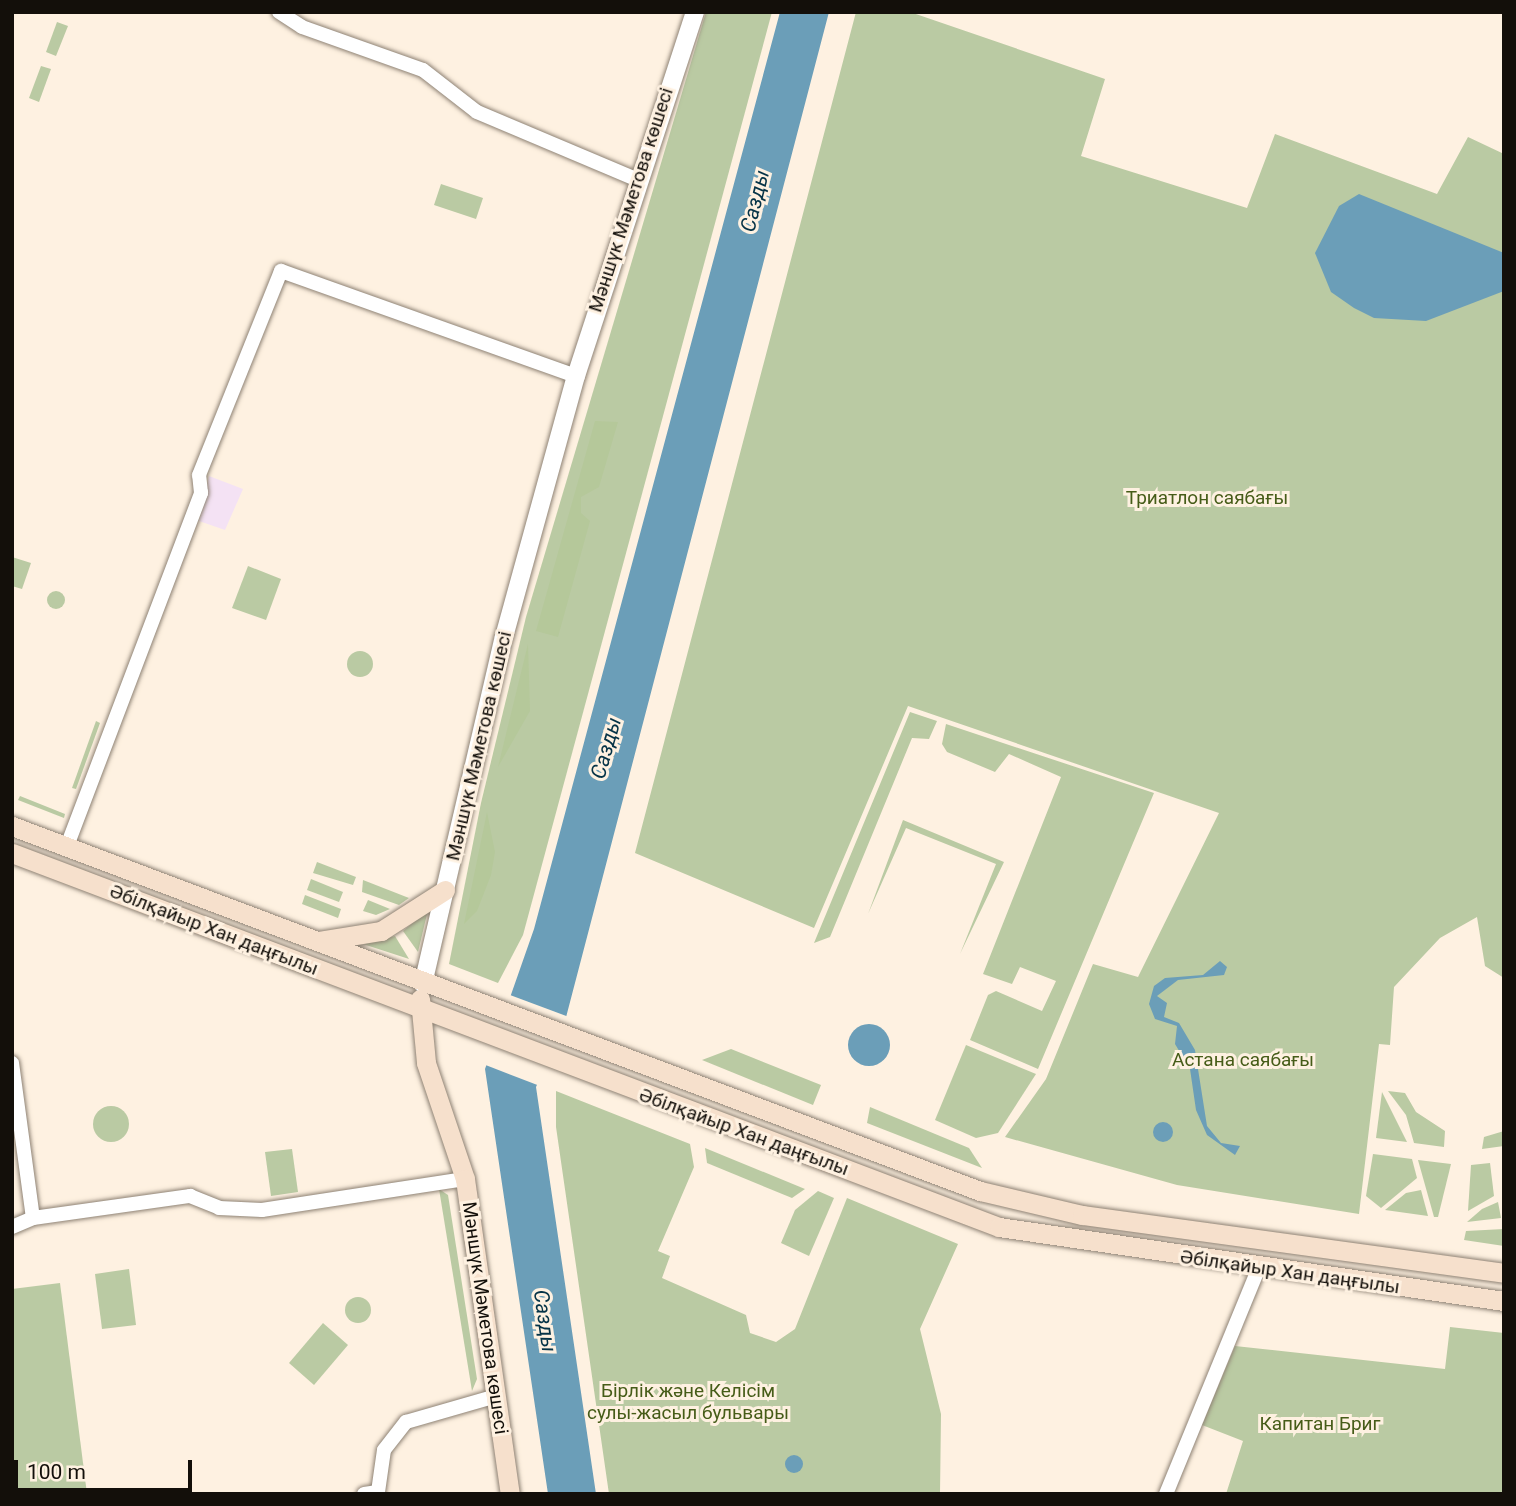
<!DOCTYPE html>
<html>
<head>
<meta charset="utf-8">
<style>
  body { margin:0 }
  #map { position:relative; width:1516px; height:1506px; overflow:hidden; background:#fef1e1; font-family:Roboto,sans-serif }
  div>[style] { position:absolute }
  [style*='--x'] { left:calc(var(--x)*1px); top:calc(var(--y)*1px); width:calc(var(--w)*1px); rotate:calc(var(--a)*1deg) }
  .commercial>* { inset:0; background:#f4e2f4 }
  .green>* { inset:0; background:#bacaa3 }
  .round { border-radius:50% }
  .forest>* { inset:0; background:#b5c89a }
  .water>* { inset:0; background:#6b9eb8 }
  .pier>* { inset:0; background:#fef1e1 }
  .roads { filter:drop-shadow(0 0 2px #8e8274) drop-shadow(0 0 2px #8e8274) }
  .minor>* { height:14px; margin:-7px; padding:0 7px; transform-origin:7px; border-radius:7px; background:#fff }
  .tertiary>* { height:18px; margin:-9px; padding:0 9px; transform-origin:9px; border-radius:9px; background:#fff }
  .secondary>* { height:19px; margin:-9.5px; padding:0 9.5px; transform-origin:9.5px; border-radius:9.5px; background:#f6e0cc }
  span { translate:-50% -50%; white-space:nowrap; text-align:center; line-height:1.15; -webkit-text-stroke:6px #fef1e1; paint-order:stroke }
  .street-label { font-size:19px; color:#130f0a }
  .park-label { font-size:19px; color:#465c18 }
  .water-label { font-size:21px; color:#053347; font-style:italic }
  .frame { position:absolute; inset:0; border:14px solid #130f0a; pointer-events:none }
  .scale { position:absolute; left:14px; top:1460px; width:178px; height:32px; box-sizing:border-box; border:4px solid #130f0a; border-top:0; padding-left:9px; font-size:21px; line-height:24px; white-space:nowrap; color:#130f0a; -webkit-text-stroke:5px #fef1e1; paint-order:stroke }
</style>
</head>
<body>
<div id="map">
  <div class="commercial">
    <i style="clip-path:polygon(209px 476px,243px 489px,225px 530px,199px 521px)"></i>
  </div>
  <div class="green">
    <i style="clip-path:polygon(706px 12px,772px 12px,523px 935px,498px 983px,449px 964px,481px 803px,526px 617px)"></i>
    <i style="clip-path:polygon(856px 12px,910px 12px,1105px 79px,1081px 156px,1247px 208px,1275px 134px,1437px 194px,1468px 137px,1504px 154px,1504px 978px,1485px 966px,1477px 917px,1440px 938px,1394px 987px,1390px 1045px,1379px 1044px,1359px 1214px,1177px 1185px,1005px 1137px,1046px 1079px,1093px 964px,1138px 977px,1219px 813px,908px 706px,814px 928px,635px 853px)"></i>
    <i style="clip-path:polygon(57px 22px,68px 26px,56px 56px,46px 52px)"></i>
    <i style="clip-path:polygon(41px 66px,51px 69px,39px 102px,29px 98px)"></i>
    <i style="clip-path:polygon(441px 184px,483px 198px,476px 219px,434px 205px)"></i>
    <i style="clip-path:polygon(12px 557px,31px 563px,22px 589px,12px 586px)"></i>
    <i style="clip-path:polygon(248px 566px,281px 579px,266px 620px,232px 608px)"></i>
    <i class="round" style="left:47px;top:591px;width:18px;height:18px"></i>
    <i class="round" style="left:347px;top:651px;width:26px;height:26px"></i>
    <i style="clip-path:polygon(910px 712px,937px 721px,929px 739px,912px 738px,830px 937px,814px 943px)"></i>
    <i style="clip-path:polygon(96px 721px,100px 723px,76px 789px,72px 788px)"></i>
    <i style="clip-path:polygon(946px 724px,1154px 793px,1038px 1069px,970px 1040px,988px 995px,996px 991px,1042px 1011px,1056px 981px,1020px 967px,1012px 984px,983px 974px,1061px 777px,1009px 754px,995px 772px,947px 752px,942px 744px)"></i>
    <i style="clip-path:polygon(20px 796px,65px 814px,64px 818px,18px 800px)"></i>
    <i style="clip-path:polygon(903px 820px,1004px 862px,960px 954px,996px 864px,906px 828px,868px 914px)"></i>
    <i style="clip-path:polygon(317px 862px,356px 877px,353px 885px,313px 873px)"></i>
    <i style="clip-path:polygon(311px 879px,343px 892px,339px 902px,307px 890px)"></i>
    <i style="clip-path:polygon(363px 880px,409px 898px,399px 905px,362px 892px)"></i>
    <i style="clip-path:polygon(305px 895px,341px 909px,338px 918px,302px 904px)"></i>
    <i style="clip-path:polygon(368px 900px,390px 909px,376px 915px,363px 911px)"></i>
    <i style="clip-path:polygon(428px 910px,418px 952px,403px 931px)"></i>
    <i style="clip-path:polygon(395px 936px,409px 959px,363px 944px)"></i>
    <i style="clip-path:polygon(966px 1045px,1036px 1074px,998px 1133px,976px 1138px,935px 1120px)"></i>
    <i style="clip-path:polygon(731px 1049px,821px 1085px,813px 1105px,702px 1060px)"></i>
    <i style="clip-path:polygon(556px 1091px,690px 1144px,694px 1167px,658px 1251px,670px 1256px,662px 1278px,746px 1315px,750px 1333px,776px 1342px,795px 1329px,847px 1198px,958px 1244px,920px 1329px,941px 1414px,940px 1494px,609px 1494px,556px 1127px)"></i>
    <i style="clip-path:polygon(1388px 1091px,1405px 1093px,1416px 1112px,1445px 1131px,1444px 1147px,1414px 1143px,1406px 1115px)"></i>
    <i style="clip-path:polygon(1382px 1092px,1407px 1142px,1376px 1138px)"></i>
    <i class="round" style="left:93px;top:1106px;width:36px;height:36px"></i>
    <i style="clip-path:polygon(870px 1107px,969px 1148px,982px 1168px,867px 1123px)"></i>
    <i style="clip-path:polygon(1504px 1131px,1504px 1146px,1482px 1149px,1484px 1137px)"></i>
    <i style="clip-path:polygon(705px 1148px,805px 1189px,792px 1198px,707px 1163px)"></i>
    <i style="clip-path:polygon(292px 1149px,298px 1192px,271px 1196px,265px 1152px)"></i>
    <i style="clip-path:polygon(1373px 1154px,1412px 1159px,1417px 1178px,1381px 1208px,1366px 1196px)"></i>
    <i style="clip-path:polygon(1418px 1160px,1451px 1164px,1438px 1217px,1434px 1217px)"></i>
    <i style="clip-path:polygon(1490px 1163px,1494px 1196px,1468px 1211px,1471px 1165px)"></i>
    <i style="clip-path:polygon(439px 1189px,448px 1195px,477px 1379px,472px 1391px)"></i>
    <i style="clip-path:polygon(1421px 1190px,1428px 1216px,1385px 1210px,1406px 1193px)"></i>
    <i style="clip-path:polygon(818px 1191px,834px 1198px,809px 1256px,781px 1243px,795px 1210px)"></i>
    <i style="clip-path:polygon(1498px 1202px,1501px 1218px,1467px 1222px,1482px 1209px)"></i>
    <i style="clip-path:polygon(1504px 1229px,1504px 1246px,1464px 1240px,1466px 1231px)"></i>
    <i style="clip-path:polygon(129px 1269px,136px 1325px,102px 1329px,95px 1274px)"></i>
    <i style="clip-path:polygon(60px 1283px,87px 1494px,12px 1494px,12px 1289px)"></i>
    <i class="round" style="left:345px;top:1297px;width:26px;height:26px"></i>
    <i style="clip-path:polygon(323px 1323px,348px 1345px,314px 1385px,289px 1363px)"></i>
    <i style="clip-path:polygon(1450px 1327px,1504px 1333px,1504px 1494px,1226px 1494px,1243px 1441px,1202px 1425px,1235px 1346px,1445px 1369px)"></i>
  </div>
  <div class="forest">
    <i style="clip-path:polygon(595px 421px,618px 422px,599px 487px,581px 497px,581px 513px,590px 521px,558px 637px,536px 631px)"></i>
    <i style="clip-path:polygon(528px 644px,530px 711px,498px 767px)"></i>
    <i style="clip-path:polygon(487px 812px,495px 852px,491px 875px,477px 911px,464px 924px)"></i>
  </div>
  <div class="water">
    <i style="clip-path:polygon(780px 12px,829px 12px,564px 1025px,536px 1087px,596px 1494px,548px 1494px,485px 1069px,534px 929px)"></i>
    <i style="clip-path:polygon(1359px 194px,1504px 253px,1504px 291px,1426px 321px,1374px 318px,1354px 308px,1331px 292px,1315px 253px,1339px 206px)"></i>
    <i style="clip-path:polygon(1220px 961px,1227px 967px,1224px 975px,1178px 980px,1157px 996px,1167px 1003px,1164px 1017px,1179px 1023px,1195px 1050px,1207px 1126px,1221px 1143px,1240px 1146px,1235px 1155px,1207px 1135px,1196px 1110px,1190px 1069px,1175px 1044px,1177px 1026px,1155px 1019px,1149px 1004px,1154px 986px,1165px 978px,1203px 975px)"></i>
    <i class="round" style="left:848px;top:1024px;width:42px;height:42px"></i>
    <i class="round" style="left:1153px;top:1122px;width:20px;height:20px"></i>
    <i class="round" style="left:785px;top:1455px;width:18px;height:18px"></i>
  </div>
  <div class="pier">
    <i style="clip-path:polygon(505px 993px,569px 1017px,540px 1086px,483px 1064px)"></i>
  </div>
  <div class="roads">
    <div class="minor">
      <i style="--x:279;--y:12;--w:27;--a:33"></i>
      <i style="--x:302;--y:27;--w:128;--a:19.6"></i>
      <i style="--x:423;--y:70;--w:68;--a:37.9"></i>
      <i style="--x:477;--y:112;--w:175;--a:22.9"></i>
      <i style="--x:67;--y:846;--w:378;--a:-69.2"></i>
      <i style="--x:201;--y:493;--w:18;--a:-96"></i>
      <i style="--x:199;--y:475;--w:220;--a:-68.1"></i>
      <i style="--x:281;--y:271;--w:313;--a:19.6"></i>
      <i style="--x:12;--y:1063;--w:156;--a:82.3"></i>
      <i style="--x:12;--y:1227;--w:23;--a:-23"></i>
      <i style="--x:33;--y:1218;--w:159;--a:-8"></i>
      <i style="--x:190;--y:1196;--w:31;--a:22"></i>
      <i style="--x:219;--y:1208;--w:43;--a:2.7"></i>
      <i style="--x:262;--y:1210;--w:205;--a:-8.7"></i>
      <i style="--x:364;--y:1494;--w:14;--a:-8"></i>
      <i style="--x:378;--y:1492;--w:42;--a:-81.9"></i>
      <i style="--x:384;--y:1450;--w:36;--a:-52"></i>
      <i style="--x:406;--y:1422;--w:94;--a:-16.1"></i>
      <i style="--x:1166;--y:1494;--w:245;--a:-67.7"></i>
    </div>
    <div class="tertiary">
      <i style="--x:423;--y:984;--w:356;--a:-76.9"></i>
      <i style="--x:504;--y:637;--w:271;--a:-74.6"></i>
      <i style="--x:576;--y:376;--w:383;--a:-71.9"></i>
    </div>
    <div class="secondary">
      <i style="--x:12;--y:826;--w:1035;--a:20.66"></i>
      <i style="--x:980;--y:1191;--w:105;--a:13.2"></i>
      <i style="--x:1082;--y:1215;--w:426;--a:7.8"></i>
      <i style="--x:12;--y:853;--w:1055;--a:20.75"></i>
      <i style="--x:999;--y:1227;--w:510;--a:8.34"></i>
      <i style="--x:319;--y:941;--w:63;--a:-9.2"></i>
      <i style="--x:381;--y:931;--w:76;--a:-32.6"></i>
      <i style="--x:420;--y:999;--w:64;--a:84.6"></i>
      <i style="--x:426;--y:1063;--w:122;--a:71.4"></i>
      <i style="--x:465;--y:1179;--w:318;--a:81.9"></i>
    </div>
  </div>
  <div class="street-label">
    <span style="left:631px;top:200px;rotate:-72deg">Мәншүк Мәметова көшесі</span>
    <span style="left:479px;top:746px;rotate:-77deg">Мәншүк Мәметова көшесі</span>
    <span style="left:214px;top:930px;rotate:21deg">Әбілқайыр Хан даңғылы</span>
    <span style="left:744px;top:1132px;rotate:20deg">Әбілқайыр Хан даңғылы</span>
    <span style="left:1290px;top:1272px;rotate:8deg">Әбілқайыр Хан даңғылы</span>
    <span style="left:485px;top:1318px;rotate:82deg">Мәншүк Мәметова көшесі</span>
  </div>
  <div class="park-label">
    <span style="left:1207px;top:498px">Триатлон саябағы</span>
    <span style="left:1243px;top:1060px">Астана саябағы</span>
    <span style="left:688px;top:1402px">Бірлік және Келісім<br>сулы-жасыл бульвары</span>
    <span style="left:1320px;top:1424px">Капитан Бриг</span>
  </div>
  <div class="water-label">
    <span style="left:755px;top:201px;rotate:-76deg">Сазды</span>
    <span style="left:606px;top:748px;rotate:-74deg">Сазды</span>
    <span style="left:545px;top:1321px;rotate:82deg">Сазды</span>
  </div>
  <div class="frame"></div>
  <div class="scale">100 m</div>
</div>
</body>
</html>
